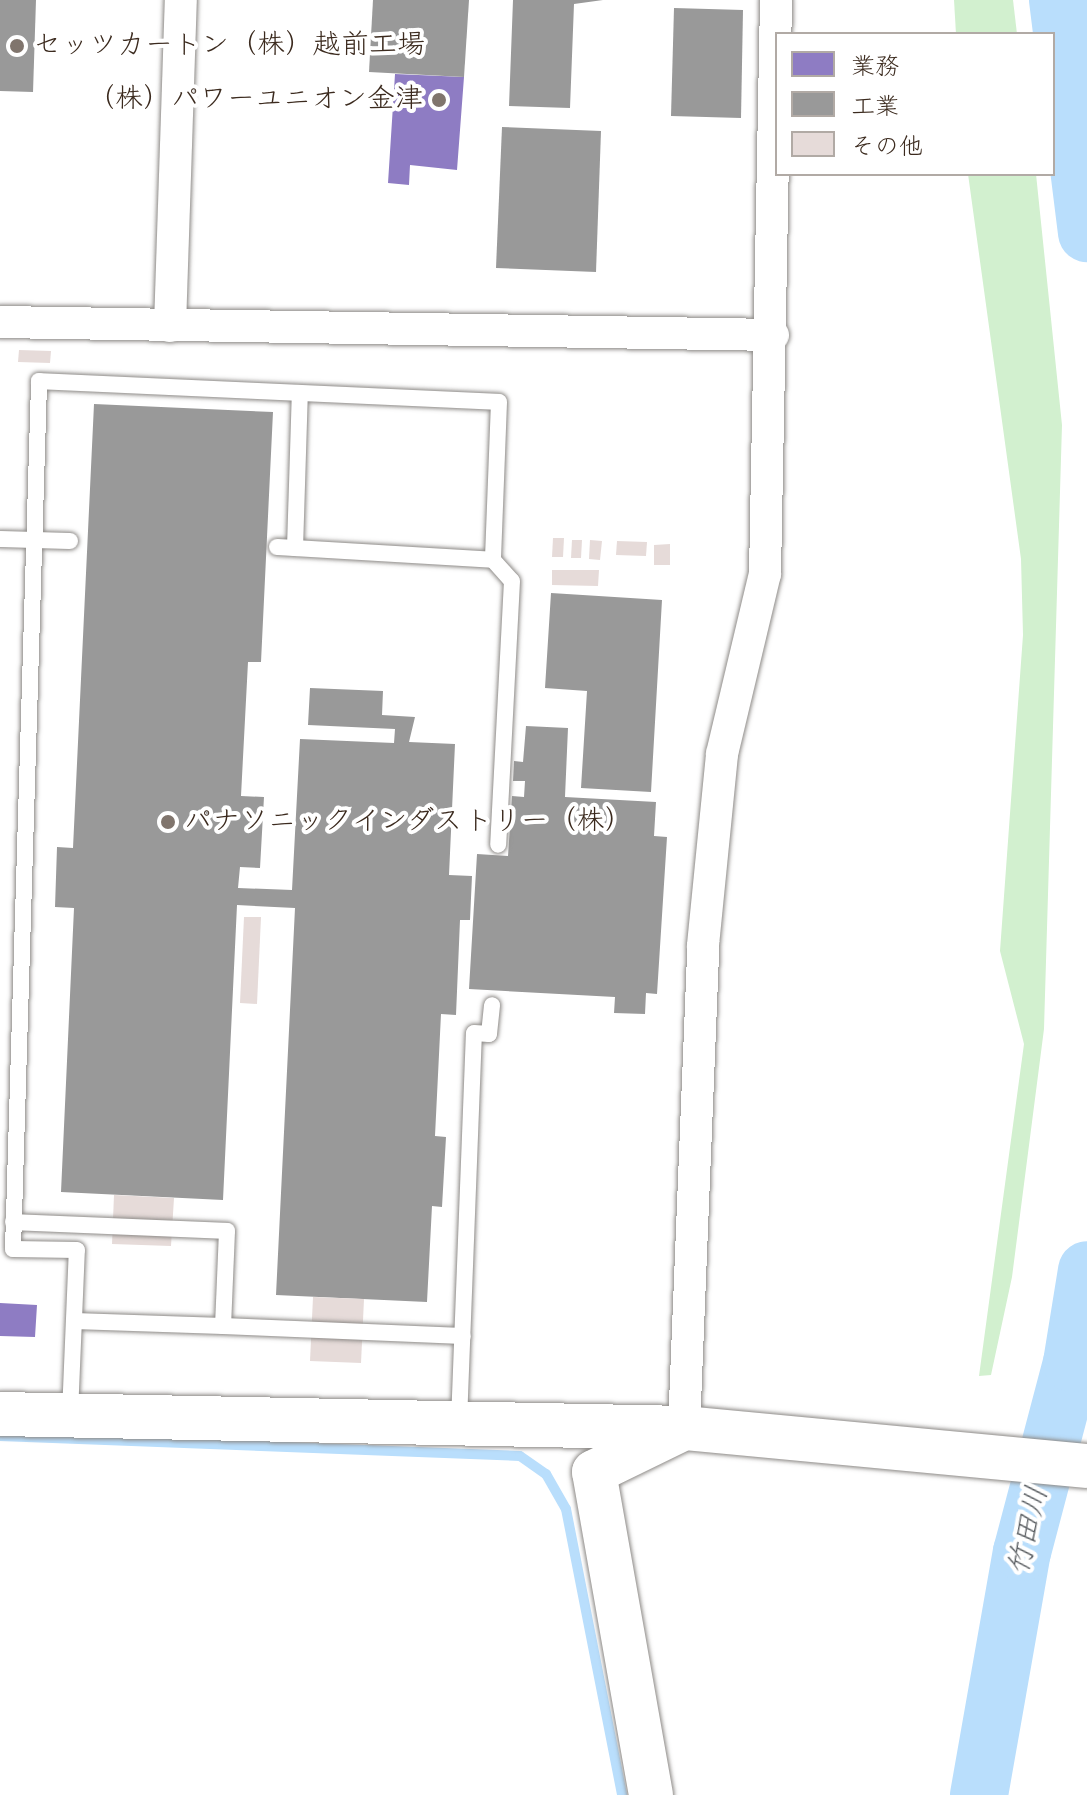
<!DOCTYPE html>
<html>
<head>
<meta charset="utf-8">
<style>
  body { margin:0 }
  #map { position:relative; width:1087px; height:1795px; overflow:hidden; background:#fff; font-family:Mynerve,"Klee One",sans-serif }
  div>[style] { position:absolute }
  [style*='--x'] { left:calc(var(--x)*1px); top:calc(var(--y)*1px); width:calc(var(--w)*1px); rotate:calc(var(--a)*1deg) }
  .green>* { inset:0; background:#d2f0cf }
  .offices>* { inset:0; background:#8e7cc3 }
  .industry>* { inset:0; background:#999 }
  .stream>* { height:10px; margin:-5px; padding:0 5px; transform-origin:5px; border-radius:5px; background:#b9defc }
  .river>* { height:58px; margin:-29px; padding:0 29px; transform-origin:29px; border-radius:29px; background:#b9defc }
  .building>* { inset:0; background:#e6dbd9 }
  .roads { filter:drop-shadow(0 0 2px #8e8b88) drop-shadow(0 0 2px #8e8b88) }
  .lane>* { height:16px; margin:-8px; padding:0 8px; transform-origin:8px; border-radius:8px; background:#fff }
  .street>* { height:32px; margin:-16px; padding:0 16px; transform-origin:16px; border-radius:16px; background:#fff }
  .secondary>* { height:44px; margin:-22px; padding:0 22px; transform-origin:22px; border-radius:22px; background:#fff }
  .dots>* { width:22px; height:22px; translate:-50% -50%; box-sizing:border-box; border:4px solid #fff; border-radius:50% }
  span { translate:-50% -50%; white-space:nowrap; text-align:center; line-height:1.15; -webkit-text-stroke:8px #fff; paint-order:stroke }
  .poi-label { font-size:28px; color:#3b2a1e }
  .left { translate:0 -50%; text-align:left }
  .right { translate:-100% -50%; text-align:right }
  .water-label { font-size:30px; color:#585c60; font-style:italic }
  .legend { position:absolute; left:775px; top:32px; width:280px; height:144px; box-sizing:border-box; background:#fff; border:2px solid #b1aaa5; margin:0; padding:10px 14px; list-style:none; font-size:24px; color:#3b2a1e }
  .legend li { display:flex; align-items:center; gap:16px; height:40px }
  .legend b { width:40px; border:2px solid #b1aaa5 }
</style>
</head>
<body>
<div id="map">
  <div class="green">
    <i style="clip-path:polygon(954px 0,1013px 0,1017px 34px,956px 34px)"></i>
    <i style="clip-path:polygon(968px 174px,1036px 174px,1062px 425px,1044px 1029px,1012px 1277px,991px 1375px,979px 1376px,1024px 1044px,1000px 951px,1023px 635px,1021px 559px)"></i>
  </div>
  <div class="offices">
    <i style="clip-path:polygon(395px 74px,464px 77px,457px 170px,410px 165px,409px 185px,388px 183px)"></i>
    <i style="clip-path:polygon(0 1303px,37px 1305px,35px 1337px,0 1336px)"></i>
  </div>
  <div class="industry">
    <i style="clip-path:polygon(0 0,36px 0,33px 92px,0 91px)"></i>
    <i style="clip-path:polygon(373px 0,469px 0,464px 77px,369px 72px)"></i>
    <i style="clip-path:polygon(513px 0,603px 0,574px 4px,570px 108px,509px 106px)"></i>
    <i style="clip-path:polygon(674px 8px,743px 10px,741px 118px,671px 116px)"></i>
    <i style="clip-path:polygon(502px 127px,601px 131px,596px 272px,496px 268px)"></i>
    <i style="clip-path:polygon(94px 404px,273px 412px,261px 662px,248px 662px,241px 796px,264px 797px,260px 868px,240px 867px,238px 888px,292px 890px,300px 739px,394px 743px,395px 729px,308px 725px,310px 688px,383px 691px,382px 715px,415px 717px,409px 742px,455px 744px,449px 875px,472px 876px,470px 920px,460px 920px,456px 1015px,441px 1014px,435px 1136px,446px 1137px,442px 1207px,432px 1206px,427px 1302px,276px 1295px,295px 908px,237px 905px,223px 1200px,61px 1192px,74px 908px,55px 907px,57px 847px,73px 848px)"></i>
    <i style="clip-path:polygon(551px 593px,662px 600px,651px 792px,581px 788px,587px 691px,545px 688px)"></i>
    <i style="clip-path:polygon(526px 726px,568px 728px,565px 797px,656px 802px,654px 836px,667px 837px,657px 994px,646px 993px,645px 1014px,614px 1013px,615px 997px,469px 989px,477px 854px,508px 856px,512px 796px,524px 797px,525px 781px,513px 781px,514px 761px,523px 762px)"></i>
  </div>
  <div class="stream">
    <i style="--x:0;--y:1436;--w:520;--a:2.2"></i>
    <i style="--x:520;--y:1456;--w:32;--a:35"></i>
    <i style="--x:546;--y:1474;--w:40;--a:60.3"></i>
    <i style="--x:566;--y:1509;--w:291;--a:78.9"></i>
  </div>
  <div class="river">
    <i style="--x:1058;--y:0;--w:235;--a:82.9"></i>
    <i style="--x:979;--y:1795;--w:247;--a:-80"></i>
    <i style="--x:1022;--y:1552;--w:196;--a:-75.2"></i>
    <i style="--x:1072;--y:1363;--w:94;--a:-80.8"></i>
  </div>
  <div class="building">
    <i style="clip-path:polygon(19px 350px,51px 351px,50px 363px,18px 362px)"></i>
    <i style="clip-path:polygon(553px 538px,564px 538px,563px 557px,552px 557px)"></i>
    <i style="clip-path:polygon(572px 540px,582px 540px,581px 558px,571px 558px)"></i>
    <i style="clip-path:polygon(590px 540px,602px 541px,600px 560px,589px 559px)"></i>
    <i style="clip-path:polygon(617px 541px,647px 542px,646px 556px,616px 555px)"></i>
    <i style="clip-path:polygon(670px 544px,670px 565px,654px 565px,654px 545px)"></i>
    <i style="clip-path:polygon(552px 570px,599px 570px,598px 586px,552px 585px)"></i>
    <i style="clip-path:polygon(244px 917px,261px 917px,257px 1004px,240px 1003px)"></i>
    <i style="clip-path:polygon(114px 1195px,174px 1198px,171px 1246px,112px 1244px)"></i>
    <i style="clip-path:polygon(313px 1297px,364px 1299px,361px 1363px,310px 1361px)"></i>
  </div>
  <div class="roads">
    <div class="lane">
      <i style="--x:0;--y:539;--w:70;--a:1.6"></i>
      <i style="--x:277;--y:547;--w:216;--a:3.4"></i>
      <i style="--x:295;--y:548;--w:155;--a:-88.2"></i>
      <i style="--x:13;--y:1222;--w:214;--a:2.4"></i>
      <i style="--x:227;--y:1231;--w:95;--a:92.4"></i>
      <i style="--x:223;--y:1326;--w:240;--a:2.4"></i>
      <i style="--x:74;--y:1321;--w:149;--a:1.9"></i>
      <i style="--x:70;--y:1414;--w:164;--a:-87.6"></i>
      <i style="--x:77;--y:1250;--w:64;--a:-179.1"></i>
      <i style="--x:13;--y:1249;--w:868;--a:-88.28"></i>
      <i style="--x:39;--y:381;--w:460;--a:2.6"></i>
      <i style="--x:499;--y:402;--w:158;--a:92.2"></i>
      <i style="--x:493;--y:560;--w:28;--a:48"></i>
      <i style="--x:512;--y:581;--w:264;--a:93"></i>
      <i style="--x:459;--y:1422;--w:389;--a:-87.8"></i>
      <i style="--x:474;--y:1033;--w:15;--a:4"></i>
      <i style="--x:489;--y:1034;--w:29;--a:-84"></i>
    </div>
    <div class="street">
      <i style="--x:0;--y:322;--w:773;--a:0.96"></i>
      <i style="--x:170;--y:326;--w:326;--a:-88.1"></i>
      <i style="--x:684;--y:1428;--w:483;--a:-87.7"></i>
      <i style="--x:703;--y:945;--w:192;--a:-84.3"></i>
      <i style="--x:722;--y:754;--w:185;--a:-76.6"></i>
      <i style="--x:765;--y:574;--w:574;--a:-88.9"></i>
    </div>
    <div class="secondary">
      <i style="--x:0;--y:1414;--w:684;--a:1.17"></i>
      <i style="--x:684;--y:1428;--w:405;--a:5.4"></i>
      <i style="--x:651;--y:1795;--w:328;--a:-100"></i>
      <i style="--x:594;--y:1472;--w:93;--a:-26"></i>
    </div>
  </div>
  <div class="dots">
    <i style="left:17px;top:46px;background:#80756d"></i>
    <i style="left:439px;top:100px;background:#80756d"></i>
    <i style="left:168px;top:822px;background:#80756d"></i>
  </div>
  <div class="poi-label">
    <span class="left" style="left:33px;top:46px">セッツカートン（株）越前工場</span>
    <span class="right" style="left:423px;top:100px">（株）パワーユニオン金津</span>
    <span class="left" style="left:184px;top:822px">パナソニックインダストリー（株）</span>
  </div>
  <div class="water-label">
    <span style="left:1029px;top:1531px;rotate:-77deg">竹田川</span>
  </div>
  <ul class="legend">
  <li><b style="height:22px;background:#8e7cc3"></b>業務</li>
  <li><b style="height:22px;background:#999"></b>工業</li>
  <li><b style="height:22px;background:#e6dbd9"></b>その他</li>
  </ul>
</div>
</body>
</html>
